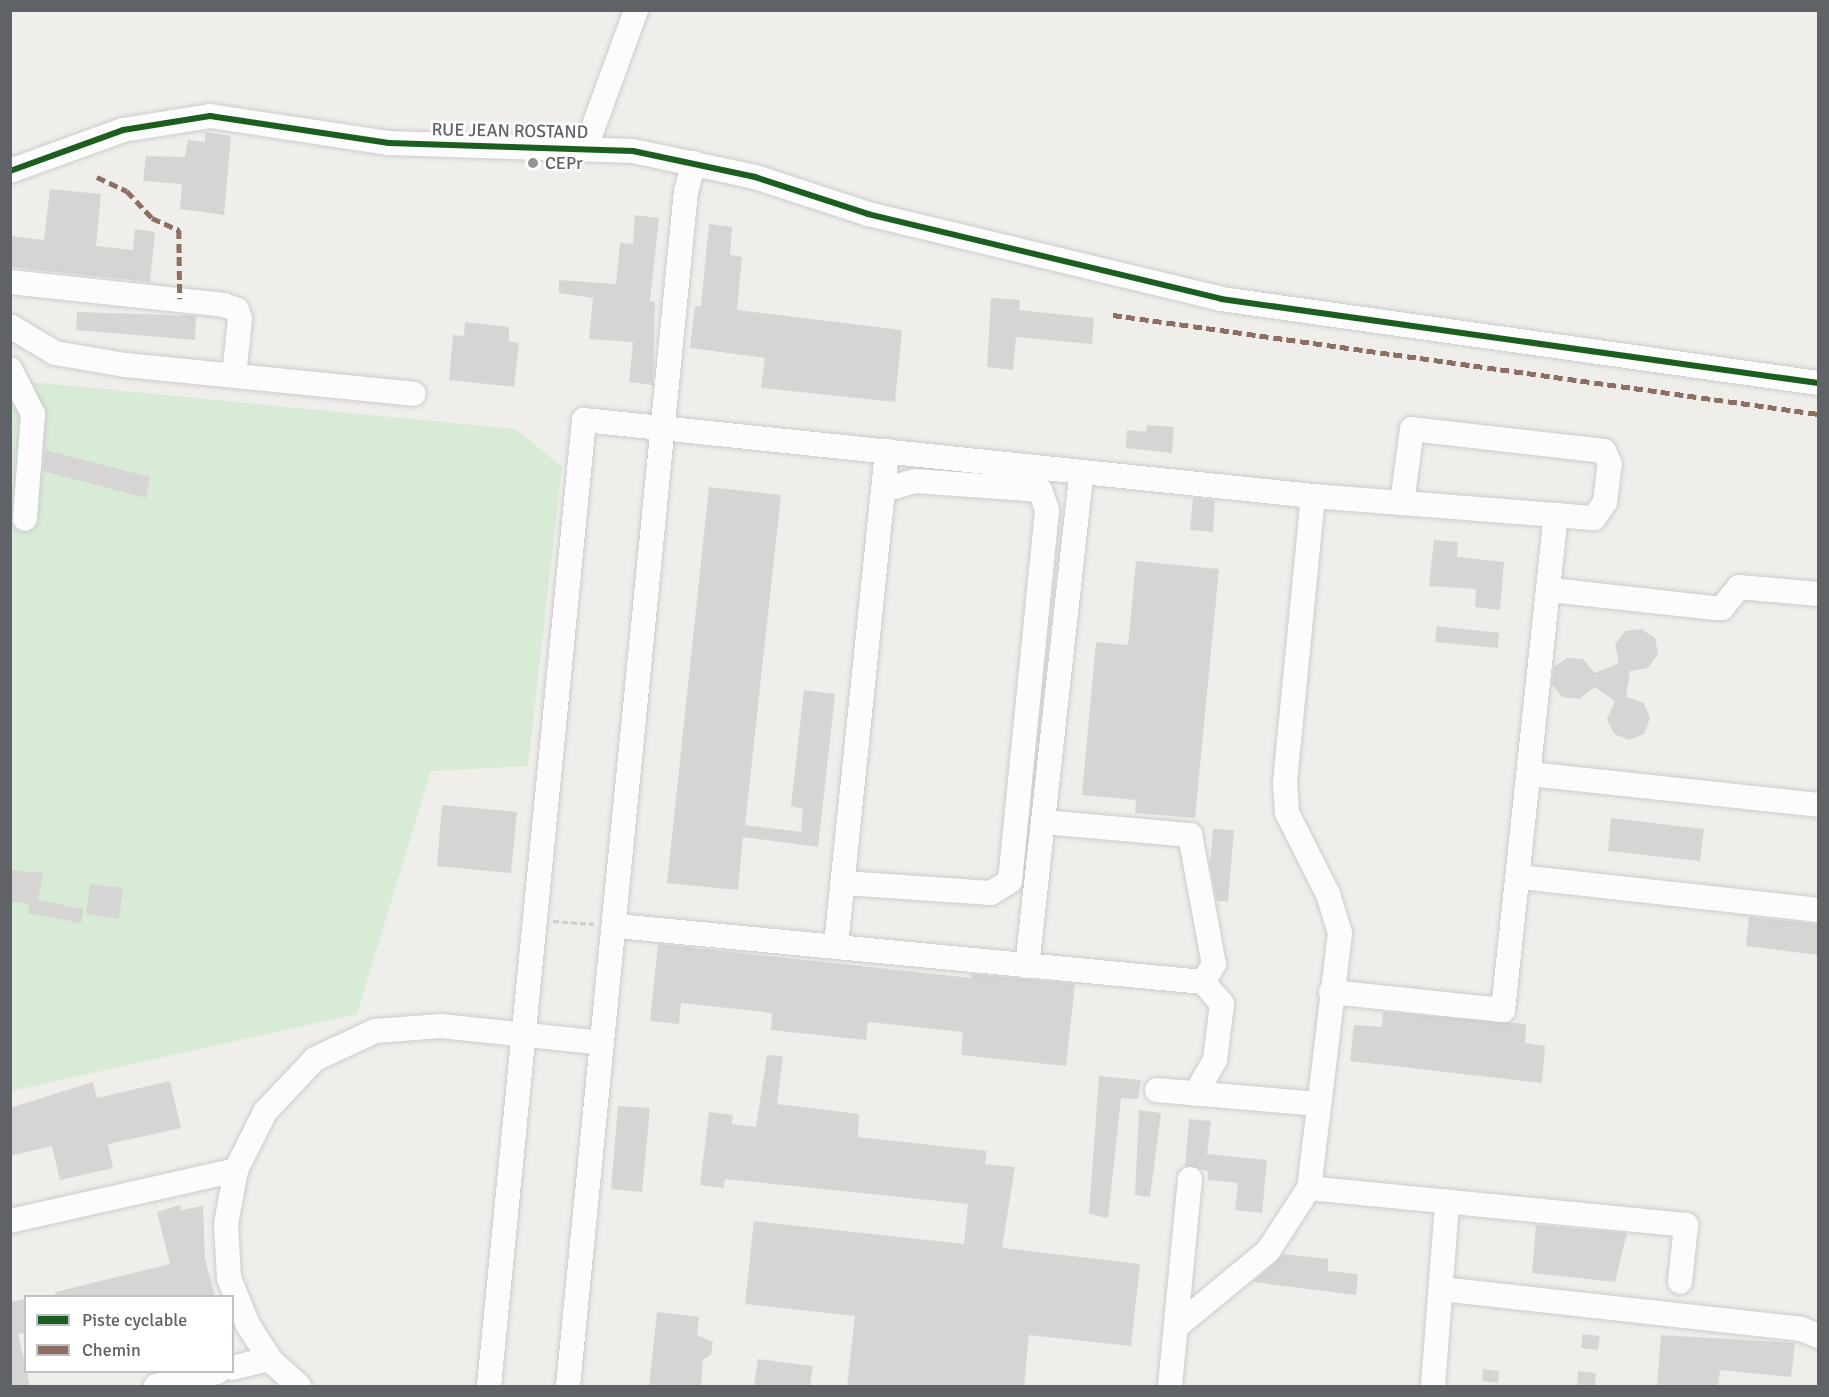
<!DOCTYPE html>
<html>
<head>
<meta charset="utf-8">
<style>
  body { margin:0 }
  #map { position:relative; width:1829px; height:1397px; overflow:hidden; background:#efeeea; font-family:Signika,sans-serif }
  div>[style] { position:absolute }
  [style*='--x'] { left:calc(var(--x)*1px); top:calc(var(--y)*1px); width:calc(var(--w)*1px); rotate:calc(var(--a)*1deg) }
  .green>* { inset:0; background:#d8ebd6 }
  .building>* { inset:0; background:#d6d5d3 }
  .path>* { height:3px; margin-top:-1.5px; transform-origin:0; background:repeating-linear-gradient(90deg,#cacfcc 0 6px,transparent 0 9px) }
  .roads { filter:drop-shadow(0 0 2px #cbcccc) drop-shadow(0 0 2px #cbcccc) }
  .minor>* { height:24px; margin:-12px; padding:0 12px; transform-origin:12px; border-radius:12px; background:#fdfcfc }
  .quiet>* { height:4.5px; margin-top:-2.25px; transform-origin:0; background:repeating-linear-gradient(90deg,#8d6e63 0 9px,transparent 0 13.5px) }
  .cycleway>* { height:6px; margin:-3px; padding:0 3px; transform-origin:3px; border-radius:3px; background:#1b5e20 }
  .dots>* { width:16px; height:16px; translate:-50% -50%; box-sizing:border-box; border:3px solid #fff; border-radius:50% }
  span { translate:-50% -50%; white-space:nowrap; text-align:center; line-height:1.15; -webkit-text-stroke:5px #fff; paint-order:stroke }
  .street-label { font-size:18px; color:#5f6368 }
  .poi-label { font-size:18px; color:#5f6368 }
  .left { translate:0 -50%; text-align:left }
  .frame { position:absolute; inset:0; border:12px solid #5f6368; pointer-events:none }
  .legend { position:absolute; left:24px; top:1295px; width:210px; height:78px; box-sizing:border-box; background:#fff; border:2px solid #bfc1c3; margin:0; padding:8px 10px; list-style:none; font-size:18px; color:#5f6368 }
  .legend li { display:flex; align-items:center; gap:12px; height:30px }
  .legend b { width:30px; border:2px solid #bfc1c3 }
</style>
</head>
<body>
<div id="map">
  <div class="green">
    <i style="clip-path:polygon(10px 380px,516px 429px,562px 467px,528px 766px,431px 771px,357px 1014px,11px 1091px)"></i>
  </div>
  <div class="building">
    <i style="clip-path:polygon(205px 132px,231px 136px,224px 215px,180px 209px,182px 184px,143px 181px,146px 156px,185px 157px,188px 140px,205px 142px)"></i>
    <i style="clip-path:polygon(50px 189px,101px 194px,96px 246px,133px 250px,135px 229px,155px 232px,150px 282px,10px 267px,10px 236px,44px 240px)"></i>
    <i style="clip-path:polygon(635px 215px,659px 218px,650px 301px,655px 302px,653px 385px,629px 382px,633px 342px,589px 339px,593px 298px,559px 293px,559px 280px,616px 284px,620px 243px,633px 244px)"></i>
    <i style="clip-path:polygon(709px 224px,732px 227px,730px 255px,742px 257px,737px 310px,902px 330px,895px 402px,761px 388px,765px 358px,690px 348px,695px 306px,701px 306px)"></i>
    <i style="clip-path:polygon(991px 298px,1020px 300px,1019px 310px,1094px 318px,1092px 344px,1016px 337px,1013px 370px,987px 367px)"></i>
    <i style="clip-path:polygon(77px 312px,196px 316px,195px 340px,76px 330px)"></i>
    <i style="clip-path:polygon(465px 322px,509px 327px,509px 341px,519px 343px,514px 387px,449px 380px,453px 335px,464px 336px)"></i>
    <i style="clip-path:polygon(1147px 425px,1174px 427px,1172px 453px,1126px 448px,1127px 430px,1146px 432px)"></i>
    <i style="clip-path:polygon(45px 450px,150px 477px,146px 498px,43px 471px)"></i>
    <i style="clip-path:polygon(709px 487px,781px 495px,745px 825px,801px 832px,803px 809px,791px 806px,804px 690px,835px 694px,818px 847px,743px 837px,738px 890px,667px 883px)"></i>
    <i style="clip-path:polygon(1193px 498px,1215px 500px,1213px 532px,1190px 530px)"></i>
    <i style="clip-path:polygon(1434px 540px,1458px 542px,1457px 557px,1504px 562px,1500px 610px,1475px 607px,1476px 589px,1429px 586px)"></i>
    <i style="clip-path:polygon(1136px 561px,1219px 569px,1195px 818px,1135px 813px,1136px 800px,1082px 795px,1096px 642px,1128px 645px)"></i>
    <i style="clip-path:polygon(1437px 626px,1499px 633px,1498px 648px,1435px 642px)"></i>
    <i style="clip-path:polygon(1641px 629px,1655px 638px,1658px 654px,1648px 668px,1630px 671px,1626px 697px,1644px 703px,1650px 718px,1644px 734px,1629px 740px,1614px 734px,1607px 719px,1615px 701px,1595px 687px,1579px 699px,1562px 697px,1552px 684px,1554px 667px,1567px 658px,1583px 659px,1595px 673px,1619px 663px,1615px 644px,1625px 631px)"></i>
    <i style="clip-path:polygon(442px 805px,517px 812px,511px 873px,437px 866px)"></i>
    <i style="clip-path:polygon(1611px 818px,1704px 829px,1700px 861px,1608px 851px)"></i>
    <i style="clip-path:polygon(1213px 829px,1234px 830px,1228px 902px,1217px 901px,1210px 866px)"></i>
    <i style="clip-path:polygon(10px 870px,43px 873px,38px 900px,83px 909px,81px 923px,28px 913px,29px 904px,10px 901px)"></i>
    <i style="clip-path:polygon(90px 884px,123px 888px,119px 919px,86px 913px)"></i>
    <i style="clip-path:polygon(1749px 917px,1818px 924px,1818px 955px,1746px 946px)"></i>
    <i style="clip-path:polygon(658px 944px,971px 978px,971px 974px,1075px 984px,1066px 1066px,961px 1055px,963px 1032px,868px 1022px,866px 1040px,771px 1030px,772px 1013px,681px 1003px,679px 1024px,650px 1021px)"></i>
    <i style="clip-path:polygon(1383px 1012px,1526px 1024px,1525px 1043px,1545px 1046px,1542px 1083px,1350px 1061px,1354px 1025px,1382px 1027px)"></i>
    <i style="clip-path:polygon(767px 1055px,783px 1056px,777px 1104px,859px 1114px,858px 1137px,987px 1151px,985px 1164px,1015px 1167px,1002px 1248px,1140px 1264px,1131px 1346px,1029px 1335px,1024px 1386px,847px 1386px,855px 1316px,745px 1304px,754px 1221px,964px 1244px,968px 1204px,725px 1179px,724px 1188px,700px 1185px,709px 1112px,733px 1115px,732px 1124px,756px 1127px)"></i>
    <i style="clip-path:polygon(1099px 1076px,1141px 1080px,1138px 1099px,1121px 1098px,1108px 1218px,1089px 1214px)"></i>
    <i style="clip-path:polygon(170px 1081px,181px 1128px,108px 1144px,113px 1168px,60px 1180px,52px 1146px,10px 1156px,10px 1108px,93px 1082px,97px 1098px)"></i>
    <i style="clip-path:polygon(618px 1106px,650px 1108px,642px 1192px,611px 1189px)"></i>
    <i style="clip-path:polygon(1139px 1110px,1161px 1113px,1150px 1197px,1135px 1195px)"></i>
    <i style="clip-path:polygon(1189px 1119px,1211px 1121px,1207px 1154px,1267px 1160px,1262px 1213px,1235px 1210px,1238px 1183px,1208px 1180px,1208px 1171px,1185px 1166px)"></i>
    <i style="clip-path:polygon(180px 1205px,181px 1210px,203px 1206px,205px 1259px,215px 1296px,56px 1296px,55px 1292px,170px 1264px,157px 1212px)"></i>
    <i style="clip-path:polygon(1536px 1225px,1627px 1233px,1615px 1282px,1532px 1273px)"></i>
    <i style="clip-path:polygon(1283px 1254px,1328px 1259px,1328px 1271px,1358px 1274px,1356px 1295px,1253px 1282px)"></i>
    <i style="clip-path:polygon(26px 1299px,26px 1333px,18px 1334px,30px 1386px,10px 1386px,10px 1302px)"></i>
    <i style="clip-path:polygon(657px 1312px,699px 1317px,697px 1335px,713px 1342px,711px 1355px,703px 1360px,701px 1386px,649px 1386px)"></i>
    <i style="clip-path:polygon(1583px 1334px,1600px 1336px,1598px 1350px,1581px 1348px)"></i>
    <i style="clip-path:polygon(1661px 1335px,1795px 1343px,1791px 1377px,1720px 1370px,1718px 1386px,1657px 1386px)"></i>
    <i style="clip-path:polygon(758px 1359px,813px 1366px,810px 1386px,754px 1385px)"></i>
    <i style="clip-path:polygon(1483px 1369px,1499px 1371px,1498px 1383px,1482px 1381px)"></i>
    <i style="clip-path:polygon(1578px 1371px,1596px 1373px,1595px 1386px,1577px 1386px)"></i>
  </div>
  <div class="path">
    <i style="--x:553;--y:921;--w:41;--a:4.2"></i>
  </div>
  <div class="roads">
    <div class="minor">
      <i style="--x:586;--y:147;--w:146;--a:-69.9"></i>
      <i style="--x:10;--y:171;--w:120;--a:-19.9"></i>
      <i style="--x:123;--y:130;--w:88;--a:-9.1"></i>
      <i style="--x:210;--y:116;--w:181;--a:8.6"></i>
      <i style="--x:389;--y:143;--w:244;--a:1.9"></i>
      <i style="--x:633;--y:151;--w:125;--a:12"></i>
      <i style="--x:755;--y:177;--w:119;--a:18.1"></i>
      <i style="--x:868;--y:214;--w:363;--a:13.5"></i>
      <i style="--x:1221;--y:299;--w:603;--a:8.01"></i>
      <i style="--x:10;--y:282;--w:215;--a:6.1"></i>
      <i style="--x:224;--y:305;--w:14;--a:21"></i>
      <i style="--x:237;--y:310;--w:9;--a:72"></i>
      <i style="--x:240;--y:319;--w:57;--a:96"></i>
      <i style="--x:10;--y:326;--w:52;--a:31"></i>
      <i style="--x:55;--y:353;--w:71;--a:9.7"></i>
      <i style="--x:125;--y:365;--w:290;--a:5.7"></i>
      <i style="--x:10;--y:369;--w:51;--a:62.9"></i>
      <i style="--x:33;--y:414;--w:105;--a:94.4"></i>
      <i style="--x:1313;--y:496;--w:288;--a:95.6"></i>
      <i style="--x:1285;--y:783;--w:30;--a:86"></i>
      <i style="--x:1287;--y:813;--w:91;--a:63.2"></i>
      <i style="--x:1328;--y:894;--w:41;--a:72.9"></i>
      <i style="--x:1340;--y:933;--w:257;--a:96.9"></i>
      <i style="--x:1309;--y:1188;--w:379;--a:5.6"></i>
      <i style="--x:1686;--y:1225;--w:57;--a:96"></i>
      <i style="--x:1551;--y:590;--w:165;--a:6.3"></i>
      <i style="--x:1715;--y:608;--w:7;--a:0"></i>
      <i style="--x:1722;--y:608;--w:27;--a:-51"></i>
      <i style="--x:1739;--y:587;--w:79;--a:5.1"></i>
      <i style="--x:1530;--y:774;--w:290;--a:6.1"></i>
      <i style="--x:1044;--y:822;--w:147;--a:5.1"></i>
      <i style="--x:1190;--y:835;--w:131;--a:79.5"></i>
      <i style="--x:1214;--y:964;--w:21;--a:121"></i>
      <i style="--x:1520;--y:877;--w:300;--a:6.3"></i>
      <i style="--x:844;--y:883;--w:147;--a:3.9"></i>
      <i style="--x:991;--y:893;--w:22;--a:-32"></i>
      <i style="--x:1010;--y:881;--w:373;--a:-84.3"></i>
      <i style="--x:1047;--y:510;--w:21;--a:-109"></i>
      <i style="--x:1040;--y:490;--w:125;--a:-175.9"></i>
      <i style="--x:915;--y:481;--w:33;--a:164"></i>
      <i style="--x:617;--y:926;--w:589;--a:5.46"></i>
      <i style="--x:1203;--y:982;--w:29;--a:49"></i>
      <i style="--x:1222;--y:1004;--w:56;--a:97.1"></i>
      <i style="--x:1215;--y:1060;--w:39;--a:120"></i>
      <i style="--x:836;--y:945;--w:497;--a:-84.1"></i>
      <i style="--x:1027;--y:966;--w:496;--a:-83.7"></i>
      <i style="--x:1331;--y:992;--w:173;--a:6"></i>
      <i style="--x:1503;--y:1010;--w:498;--a:-83.9"></i>
      <i style="--x:1157;--y:1090;--w:161;--a:5"></i>
      <i style="--x:10;--y:1221;--w:232;--a:-12.7"></i>
      <i style="--x:1441;--y:1289;--w:362;--a:6.3"></i>
      <i style="--x:1801;--y:1329;--w:18;--a:22"></i>
      <i style="--x:1176;--y:1327;--w:119;--a:-39.6"></i>
      <i style="--x:1268;--y:1251;--w:75;--a:-56.9"></i>
      <i style="--x:232;--y:1368;--w:38;--a:-14"></i>
      <i style="--x:156;--y:1386;--w:63;--a:-12.9"></i>
      <i style="--x:299;--y:1386;--w:36;--a:-138"></i>
      <i style="--x:272;--y:1362;--w:44;--a:-123"></i>
      <i style="--x:248;--y:1325;--w:51;--a:-112"></i>
      <i style="--x:229;--y:1278;--w:54;--a:-93.2"></i>
      <i style="--x:226;--y:1224;--w:55;--a:-79.5"></i>
      <i style="--x:236;--y:1170;--w:65;--a:-63.4"></i>
      <i style="--x:265;--y:1112;--w:73;--a:-46.7"></i>
      <i style="--x:315;--y:1059;--w:66;--a:-25"></i>
      <i style="--x:375;--y:1031;--w:66;--a:-4.3"></i>
      <i style="--x:441;--y:1026;--w:162;--a:6"></i>
      <i style="--x:489;--y:1386;--w:971;--a:-84.38"></i>
      <i style="--x:584;--y:420;--w:733;--a:5.95"></i>
      <i style="--x:1313;--y:496;--w:89;--a:4.5"></i>
      <i style="--x:1402;--y:503;--w:154;--a:4.5"></i>
      <i style="--x:1556;--y:515;--w:38;--a:5"></i>
      <i style="--x:1594;--y:518;--w:19;--a:-55"></i>
      <i style="--x:1605;--y:502;--w:38;--a:-83"></i>
      <i style="--x:1610;--y:464;--w:14;--a:-115"></i>
      <i style="--x:1604;--y:451;--w:193;--a:-173.5"></i>
      <i style="--x:1412;--y:429;--w:75;--a:97.7"></i>
      <i style="--x:568;--y:1386;--w:1200;--a:-84.36"></i>
      <i style="--x:686;--y:192;--w:30;--a:-75"></i>
      <i style="--x:1170;--y:1386;--w:208;--a:-84.5"></i>
      <i style="--x:1433;--y:1386;--w:185;--a:-85.6"></i>
    </div>
  </div>
  <div class="quiet">
    <i style="--x:97;--y:177;--w:33;--a:25"></i>
    <i style="--x:127;--y:191;--w:37;--a:47"></i>
    <i style="--x:152;--y:218;--w:30;--a:24"></i>
    <i style="--x:179;--y:230;--w:69;--a:89.2"></i>
    <i style="--x:1113;--y:315;--w:712;--a:7.99"></i>
  </div>
  <div class="cycleway">
    <i style="--x:10;--y:171;--w:120;--a:-19.9"></i>
    <i style="--x:123;--y:130;--w:88;--a:-9.1"></i>
    <i style="--x:210;--y:116;--w:181;--a:8.6"></i>
    <i style="--x:389;--y:143;--w:244;--a:1.9"></i>
    <i style="--x:633;--y:151;--w:125;--a:12"></i>
    <i style="--x:755;--y:177;--w:119;--a:18.1"></i>
    <i style="--x:868;--y:214;--w:363;--a:13.5"></i>
    <i style="--x:1221;--y:299;--w:603;--a:8.01"></i>
  </div>
  <div class="dots">
    <i style="left:533px;top:163px;background:#919496"></i>
  </div>
  <div class="street-label">
    <span style="left:510px;top:131px;rotate:1deg">RUE JEAN ROSTAND</span>
  </div>
  <div class="poi-label">
    <span class="left" style="left:545px;top:163px">CEPr</span>
  </div>
  <div class="frame"></div>
  <ul class="legend">
  <li><b style="height:8px;background:#1b5e20"></b>Piste cyclable</li>
  <li><b style="height:8px;background:#8d6e63"></b>Chemin</li>
  </ul>
</div>
</body>
</html>
